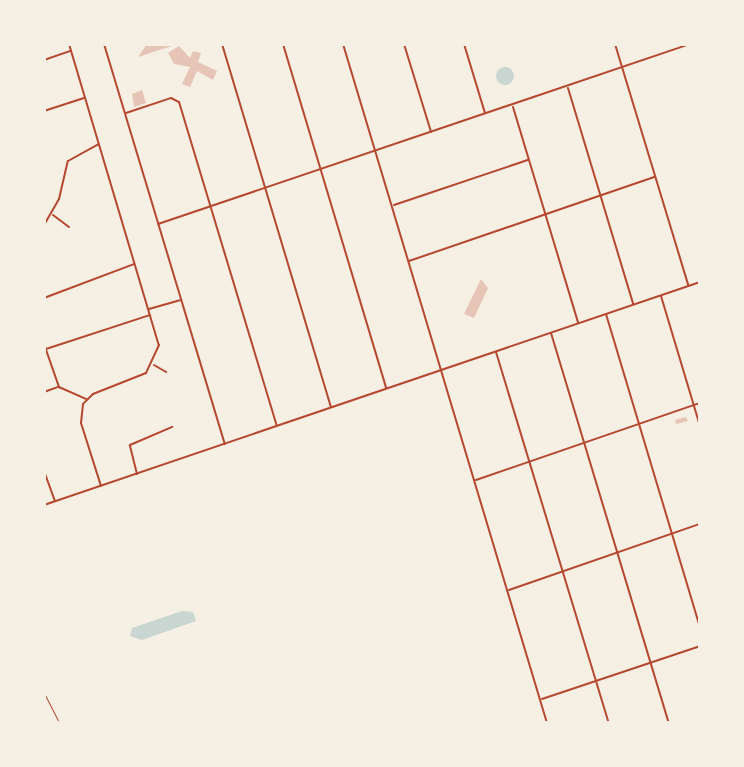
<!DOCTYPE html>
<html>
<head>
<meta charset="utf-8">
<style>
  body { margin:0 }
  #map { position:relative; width:744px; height:767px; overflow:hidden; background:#f6efe4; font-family:Spectral,serif }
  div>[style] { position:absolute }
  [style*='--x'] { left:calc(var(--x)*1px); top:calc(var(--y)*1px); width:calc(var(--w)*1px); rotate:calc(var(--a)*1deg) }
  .water>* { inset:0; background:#c9d6d2 }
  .round { border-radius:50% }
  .building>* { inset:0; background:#e6c5b7 }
  .service>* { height:1px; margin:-0.5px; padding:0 0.5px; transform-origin:0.5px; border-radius:0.5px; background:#b5482f }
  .minor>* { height:2px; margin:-1px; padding:0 1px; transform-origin:1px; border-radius:1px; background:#b5482f }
  .tertiary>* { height:2px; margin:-1px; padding:0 1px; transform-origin:1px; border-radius:1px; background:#b5482f }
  span { translate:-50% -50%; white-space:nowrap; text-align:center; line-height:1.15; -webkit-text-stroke:6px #f6efe4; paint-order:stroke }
  .frame { position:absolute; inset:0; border:46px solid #f6efe4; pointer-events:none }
</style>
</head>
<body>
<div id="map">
  <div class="water">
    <i class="round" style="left:496px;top:67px;width:18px;height:18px"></i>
    <i style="clip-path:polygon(182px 611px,193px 612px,196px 621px,142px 640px,130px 636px,132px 628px)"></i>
  </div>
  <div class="building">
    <i style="clip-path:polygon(147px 44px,171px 44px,172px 46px,138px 57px)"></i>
    <i style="clip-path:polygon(179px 46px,190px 58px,193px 51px,201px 53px,198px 62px,217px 71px,213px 80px,197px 71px,190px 87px,182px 84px,190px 67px,174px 64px,168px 53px)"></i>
    <i style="clip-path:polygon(142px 90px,146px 103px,134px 107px,132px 94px)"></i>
    <i style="clip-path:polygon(481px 279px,488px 288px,474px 318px,464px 314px)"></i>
    <i style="clip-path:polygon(686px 417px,688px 421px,676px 424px,675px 420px)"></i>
  </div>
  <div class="service">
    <i style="--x:44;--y:693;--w:34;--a:63"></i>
  </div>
  <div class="minor">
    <i style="--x:69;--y:44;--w:314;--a:73.4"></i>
    <i style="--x:159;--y:345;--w:31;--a:115"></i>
    <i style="--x:146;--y:373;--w:57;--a:158.4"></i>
    <i style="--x:93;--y:394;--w:14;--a:135"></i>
    <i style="--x:83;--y:404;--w:19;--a:96"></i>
    <i style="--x:81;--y:423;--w:66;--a:72.4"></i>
    <i style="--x:104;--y:44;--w:418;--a:73.2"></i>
    <i style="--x:222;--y:44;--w:379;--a:73.3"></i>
    <i style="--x:283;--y:44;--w:359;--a:73.3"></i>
    <i style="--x:343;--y:44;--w:709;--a:73.28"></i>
    <i style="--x:404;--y:44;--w:92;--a:72.9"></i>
    <i style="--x:464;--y:44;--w:72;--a:73.1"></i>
    <i style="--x:615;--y:44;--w:252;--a:73.1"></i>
    <i style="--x:44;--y:60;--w:28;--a:-19"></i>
    <i style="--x:568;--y:88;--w:225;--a:73.2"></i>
    <i style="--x:513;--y:107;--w:225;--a:73.2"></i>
    <i style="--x:44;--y:111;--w:42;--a:-18"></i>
    <i style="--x:126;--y:113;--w:47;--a:-18.4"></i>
    <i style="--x:171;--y:98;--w:9;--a:27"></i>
    <i style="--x:179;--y:102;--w:338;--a:73.2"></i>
    <i style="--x:394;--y:205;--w:141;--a:-18.6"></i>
    <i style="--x:53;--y:215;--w:20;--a:37"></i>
    <i style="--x:158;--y:224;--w:562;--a:-18.69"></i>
    <i style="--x:44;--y:225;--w:30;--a:-60"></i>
    <i style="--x:59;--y:199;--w:39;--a:-77"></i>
    <i style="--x:68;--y:161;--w:35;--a:-29"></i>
    <i style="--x:409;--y:261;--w:260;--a:-18.9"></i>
    <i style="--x:661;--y:296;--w:136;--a:73.3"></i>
    <i style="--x:44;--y:298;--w:96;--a:-20.7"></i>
    <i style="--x:149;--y:309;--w:32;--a:-16"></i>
    <i style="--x:606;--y:314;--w:327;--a:73.3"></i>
    <i style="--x:551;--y:333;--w:407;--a:73.2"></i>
    <i style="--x:44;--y:344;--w:46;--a:70.8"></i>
    <i style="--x:59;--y:387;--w:30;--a:24"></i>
    <i style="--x:46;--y:349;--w:109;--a:-18.1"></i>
    <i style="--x:496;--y:352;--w:388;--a:73.1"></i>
    <i style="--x:154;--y:365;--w:14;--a:30"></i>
    <i style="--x:44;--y:392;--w:15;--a:-20"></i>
    <i style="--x:44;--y:471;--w:32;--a:70"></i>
    <i style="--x:137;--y:474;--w:30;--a:-104"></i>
    <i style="--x:130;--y:445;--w:46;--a:-23.2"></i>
    <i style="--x:476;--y:480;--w:237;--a:-19"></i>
    <i style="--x:509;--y:590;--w:202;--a:-19.1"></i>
    <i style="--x:542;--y:699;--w:167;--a:-18.5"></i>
  </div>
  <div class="tertiary">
    <i style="--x:44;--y:505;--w:693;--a:-18.77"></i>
  </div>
  <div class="frame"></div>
</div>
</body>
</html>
